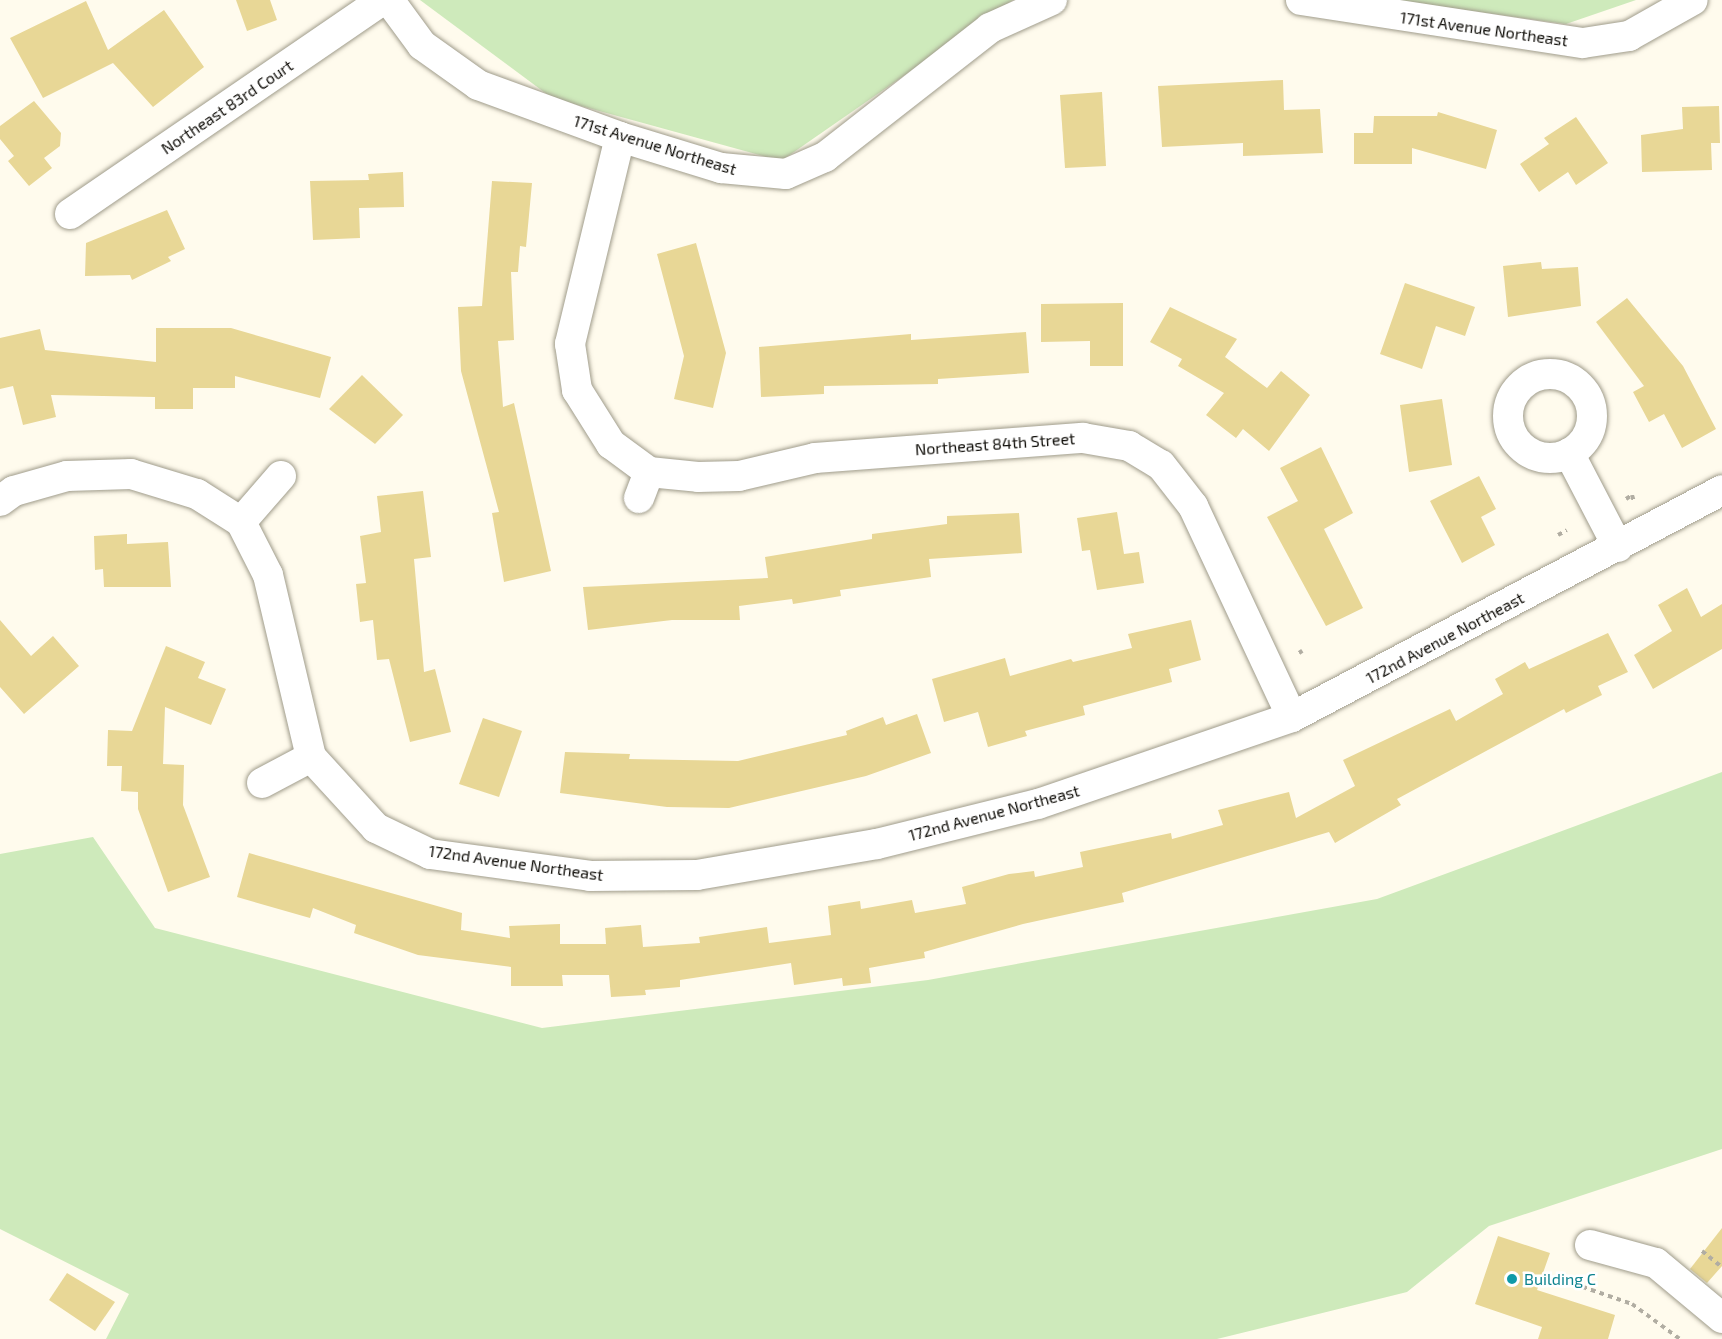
<!DOCTYPE html>
<html>
<head>
<meta charset="utf-8">
<style>
  body { margin:0 }
  #map { position:relative; width:1722px; height:1339px; overflow:hidden; background:#fffbed; font-family:"Exo 2",sans-serif }
  div>[style] { position:absolute }
  [style*='--x'] { left:calc(var(--x)*1px); top:calc(var(--y)*1px); width:calc(var(--w)*1px); rotate:calc(var(--a)*1deg) }
  .green>* { inset:0; background:#ceeabb }
  .building>* { inset:0; background:#e8d796 }
  .path>* { height:4px; margin-top:-2px; transform-origin:0; background:repeating-linear-gradient(90deg,#b1ada2 0 4.5px,transparent 0 9px) }
  .roads { filter:drop-shadow(0 0 2px #a09c8b) drop-shadow(0 0 2px #a09c8b) }
  .minor>* { height:30px; margin:-15px; padding:0 15px; transform-origin:15px; border-radius:15px; background:#fff }
  .minor>.ring { margin:-15px; padding:0; box-sizing:content-box; background:none; border:30px solid #fff; border-radius:50% }
  .dots>* { width:16px; height:16px; translate:-50% -50%; box-sizing:border-box; border:3px solid #fff; border-radius:50% }
  span { translate:-50% -50%; white-space:nowrap; text-align:center; line-height:1.15; -webkit-text-stroke:5px #fff; paint-order:stroke }
  .street-label { font-size:16px; color:#0f0d08 }
  .culture-label { font-size:16px; color:#0d838f }
  .left { translate:0 -50%; text-align:left }
</style>
</head>
<body>
<div id="map">
  <div class="green">
    <i style="clip-path:polygon(420px 0,1013px 0,781px 161px,552px 98px)"></i>
    <i style="clip-path:polygon(1393px 0,1636px 0,1566px 24px)"></i>
    <i style="clip-path:polygon(1722px 772px,1722px 1149px,1489px 1226px,1407px 1292px,1217px 1339px,106px 1339px,129px 1294px,0 1229px,0 854px,93px 837px,155px 928px,542px 1028px,928px 980px,1377px 899px)"></i>
  </div>
  <div class="building">
    <i style="clip-path:polygon(236px 0,270px 0,277px 20px,247px 31px)"></i>
    <i style="clip-path:polygon(86px 1px,108px 50px,164px 10px,204px 67px,153px 107px,113px 63px,43px 98px,10px 38px)"></i>
    <i style="clip-path:polygon(1283px 80px,1284px 110px,1320px 109px,1323px 153px,1243px 156px,1243px 143px,1162px 147px,1158px 86px)"></i>
    <i style="clip-path:polygon(1102px 92px,1106px 166px,1065px 168px,1060px 95px)"></i>
    <i style="clip-path:polygon(34px 101px,61px 133px,60px 146px,44px 158px,52px 168px,29px 186px,8px 161px,14px 156px,0 139px,0 126px)"></i>
    <i style="clip-path:polygon(1719px 106px,1720px 143px,1711px 143px,1712px 170px,1642px 172px,1641px 135px,1683px 129px,1682px 107px)"></i>
    <i style="clip-path:polygon(1438px 112px,1497px 130px,1486px 169px,1412px 148px,1412px 164px,1354px 164px,1354px 133px,1373px 133px,1374px 116px,1437px 116px)"></i>
    <i style="clip-path:polygon(1576px 117px,1608px 163px,1576px 185px,1568px 172px,1539px 192px,1520px 164px,1549px 144px,1544px 138px)"></i>
    <i style="clip-path:polygon(403px 172px,404px 207px,359px 208px,360px 238px,313px 240px,310px 181px,369px 180px,368px 174px)"></i>
    <i style="clip-path:polygon(492px 181px,532px 183px,526px 247px,520px 246px,518px 272px,511px 272px,514px 340px,498px 341px,503px 407px,514px 403px,551px 571px,504px 582px,492px 513px,499px 512px,461px 371px,458px 307px,482px 306px)"></i>
    <i style="clip-path:polygon(167px 210px,185px 249px,168px 257px,171px 261px,132px 280px,130px 275px,85px 276px,86px 243px)"></i>
    <i style="clip-path:polygon(696px 243px,726px 353px,713px 408px,674px 399px,684px 356px,657px 254px)"></i>
    <i style="clip-path:polygon(1541px 262px,1542px 269px,1578px 267px,1581px 306px,1508px 317px,1503px 266px)"></i>
    <i style="clip-path:polygon(1405px 283px,1475px 307px,1465px 336px,1436px 326px,1422px 369px,1380px 354px)"></i>
    <i style="clip-path:polygon(1627px 298px,1683px 366px,1716px 429px,1682px 448px,1664px 414px,1649px 422px,1633px 392px,1644px 386px,1596px 322px)"></i>
    <i style="clip-path:polygon(1123px 303px,1123px 366px,1090px 366px,1090px 341px,1041px 342px,1041px 304px)"></i>
    <i style="clip-path:polygon(1170px 307px,1237px 339px,1225px 357px,1267px 388px,1281px 371px,1310px 395px,1269px 451px,1243px 429px,1236px 438px,1206px 415px,1224px 393px,1178px 366px,1182px 359px,1150px 342px)"></i>
    <i style="clip-path:polygon(156px 328px,231px 328px,331px 357px,320px 398px,235px 376px,235px 388px,193px 388px,193px 409px,155px 409px,155px 397px,51px 395px,56px 417px,23px 425px,13px 386px,0 389px,0 338px,40px 329px,45px 350px,156px 362px)"></i>
    <i style="clip-path:polygon(1026px 332px,1029px 373px,938px 379px,938px 384px,824px 386px,824px 394px,761px 397px,759px 347px,911px 334px,911px 340px)"></i>
    <i style="clip-path:polygon(362px 375px,403px 415px,375px 444px,329px 409px)"></i>
    <i style="clip-path:polygon(1442px 399px,1452px 465px,1409px 472px,1400px 405px)"></i>
    <i style="clip-path:polygon(1321px 447px,1353px 513px,1324px 529px,1363px 608px,1326px 626px,1267px 517px,1298px 501px,1280px 468px)"></i>
    <i style="clip-path:polygon(1479px 476px,1496px 509px,1481px 517px,1495px 545px,1462px 563px,1430px 501px)"></i>
    <i style="clip-path:polygon(423px 491px,431px 557px,414px 559px,424px 672px,435px 669px,451px 732px,410px 742px,389px 659px,377px 660px,373px 620px,360px 622px,356px 584px,366px 583px,360px 536px,381px 532px,377px 496px)"></i>
    <i style="clip-path:polygon(1117px 512px,1124px 554px,1139px 552px,1144px 583px,1097px 590px,1090px 550px,1082px 551px,1077px 518px)"></i>
    <i style="clip-path:polygon(1019px 513px,1022px 553px,929px 559px,931px 577px,840px 590px,841px 596px,793px 604px,792px 599px,739px 606px,740px 620px,672px 620px,588px 630px,583px 587px,768px 578px,765px 557px,872px 539px,872px 534px,947px 524px,947px 516px)"></i>
    <i style="clip-path:polygon(127px 534px,127px 544px,168px 542px,171px 587px,104px 587px,103px 569px,95px 570px,94px 536px)"></i>
    <i style="clip-path:polygon(1687px 588px,1701px 617px,1722px 604px,1722px 649px,1653px 689px,1634px 655px,1672px 631px,1658px 605px)"></i>
    <i style="clip-path:polygon(0 620px,31px 656px,53px 636px,79px 666px,24px 714px,0 687px)"></i>
    <i style="clip-path:polygon(1191px 620px,1201px 660px,1169px 669px,1172px 682px,1083px 706px,1085px 715px,1025px 731px,1027px 736px,988px 747px,978px 712px,944px 722px,932px 679px,1005px 658px,1010px 676px,1071px 659px,1073px 662px,1132px 648px,1128px 634px)"></i>
    <i style="clip-path:polygon(1608px 633px,1628px 672px,1598px 686px,1602px 695px,1566px 713px,1564px 709px,1397px 799px,1401px 805px,1335px 843px,1329px 832px,1122px 893px,1124px 902px,1023px 924px,924px 952px,925px 958px,869px 968px,871px 983px,843px 986px,842px 978px,794px 985px,791px 963px,680px 980px,680px 987px,645px 990px,646px 995px,611px 997px,609px 975px,562px 975px,563px 986px,511px 986px,511px 967px,418px 955px,354px 933px,356px 925px,313px 908px,310px 918px,237px 897px,249px 853px,462px 913px,461px 930px,510px 938px,509px 926px,560px 924px,560px 944px,606px 944px,605px 928px,641px 925px,643px 947px,700px 943px,699px 937px,767px 927px,769px 943px,831px 935px,828px 906px,860px 901px,861px 909px,912px 900px,915px 913px,966px 904px,962px 887px,1009px 874px,1034px 871px,1035px 877px,1083px 867px,1080px 852px,1171px 833px,1172px 839px,1223px 825px,1218px 810px,1289px 792px,1296px 818px,1355px 786px,1343px 760px,1450px 709px,1456px 721px,1503px 694px,1495px 679px,1525px 662px,1529px 669px)"></i>
    <i style="clip-path:polygon(166px 646px,205px 662px,198px 678px,226px 689px,211px 725px,165px 707px,163px 764px,184px 765px,183px 805px,210px 877px,168px 892px,138px 809px,138px 792px,121px 791px,122px 766px,107px 766px,108px 730px,132px 731px)"></i>
    <i style="clip-path:polygon(917px 714px,931px 753px,866px 776px,729px 808px,667px 807px,560px 793px,565px 752px,630px 754px,629px 759px,738px 761px,847px 735px,846px 731px,883px 717px,886px 725px)"></i>
    <i style="clip-path:polygon(483px 718px,522px 731px,499px 797px,459px 784px)"></i>
    <i style="clip-path:polygon(1722px 1228px,1722px 1266px,1707px 1283px,1690px 1269px)"></i>
    <i style="clip-path:polygon(1498px 1236px,1550px 1253px,1537px 1290px,1615px 1315px,1608px 1339px,1538px 1339px,1542px 1327px,1475px 1304px)"></i>
    <i style="clip-path:polygon(67px 1273px,115px 1302px,95px 1331px,49px 1300px)"></i>
  </div>
  <div class="path">
    <i style="--x:1626;--y:499;--w:7;--a:-34"></i>
    <i style="--x:1632;--y:495;--w:7;--a:74"></i>
    <i style="--x:1558;--y:535;--w:10;--a:-29"></i>
    <i style="--x:1299;--y:653;--w:4;--a:-34"></i>
    <i style="--x:1702;--y:1251;--w:26;--a:39"></i>
    <i style="--x:1557;--y:1278;--w:79;--a:19.1"></i>
    <i style="--x:1632;--y:1304;--w:59;--a:36.1"></i>
  </div>
  <div class="roads">
    <div class="minor">
      <i style="--x:389;--y:0;--w:56;--a:53.7"></i>
      <i style="--x:422;--y:45;--w:69;--a:35.5"></i>
      <i style="--x:478;--y:85;--w:151;--a:20.1"></i>
      <i style="--x:620;--y:137;--w:106;--a:17.1"></i>
      <i style="--x:721;--y:168;--w:65;--a:5.3"></i>
      <i style="--x:786;--y:174;--w:43;--a:-23.6"></i>
      <i style="--x:825;--y:157;--w:209;--a:-38"></i>
      <i style="--x:990;--y:28;--w:68;--a:-24.3"></i>
      <i style="--x:1301;--y:0;--w:285;--a:8.7"></i>
      <i style="--x:1583;--y:43;--w:47;--a:-8.7"></i>
      <i style="--x:1629;--y:36;--w:73;--a:-29.4"></i>
      <i style="--x:620;--y:137;--w:213;--a:103.6"></i>
      <i style="--x:570;--y:344;--w:47;--a:81.3"></i>
      <i style="--x:577;--y:390;--w:64;--a:57.8"></i>
      <i style="--x:611;--y:444;--w:47;--a:36.4"></i>
      <i style="--x:649;--y:472;--w:49;--a:5.8"></i>
      <i style="--x:698;--y:477;--w:41;--a:-1.4"></i>
      <i style="--x:739;--y:476;--w:78;--a:-13.3"></i>
      <i style="--x:815;--y:458;--w:269;--a:-4.3"></i>
      <i style="--x:1083;--y:438;--w:47;--a:9.9"></i>
      <i style="--x:1129;--y:446;--w:37;--a:31"></i>
      <i style="--x:1161;--y:465;--w:52;--a:52"></i>
      <i style="--x:1193;--y:506;--w:233;--a:64.9"></i>
      <i style="--x:70;--y:214;--w:379;--a:-34.4"></i>
      <i class="ring" style="left:1508px;top:374px;width:54px;height:54px"></i>
      <i style="--x:1569;--y:453;--w:106;--a:62.5"></i>
      <i style="--x:639;--y:498;--w:28;--a:-69"></i>
      <i style="--x:0;--y:501;--w:17;--a:-36"></i>
      <i style="--x:14;--y:491;--w:55;--a:-15.8"></i>
      <i style="--x:67;--y:476;--w:64;--a:-1.8"></i>
      <i style="--x:131;--y:474;--w:69;--a:16.9"></i>
      <i style="--x:197;--y:494;--w:52;--a:32.5"></i>
      <i style="--x:241;--y:522;--w:59;--a:63"></i>
      <i style="--x:268;--y:575;--w:187;--a:76.7"></i>
      <i style="--x:311;--y:757;--w:96;--a:47.5"></i>
      <i style="--x:376;--y:828;--w:60;--a:25.7"></i>
      <i style="--x:430;--y:854;--w:162;--a:7.8"></i>
      <i style="--x:590;--y:876;--w:107;--a:-0.5"></i>
      <i style="--x:697;--y:875;--w:183;--a:-9.8"></i>
      <i style="--x:877;--y:844;--w:166;--a:-14"></i>
      <i style="--x:1038;--y:804;--w:268;--a:-18.9"></i>
      <i style="--x:1292;--y:717;--w:486;--a:-27.8"></i>
      <i style="--x:241;--y:522;--w:61;--a:-49"></i>
      <i style="--x:262;--y:783;--w:55;--a:-28"></i>
      <i style="--x:1590;--y:1245;--w:68;--a:15.3"></i>
      <i style="--x:1656;--y:1263;--w:86;--a:39.8"></i>
    </div>
  </div>
  <div class="dots">
    <i style="left:1512px;top:1279px;background:#0f9aa8"></i>
  </div>
  <div class="street-label">
    <span style="left:1484px;top:29px;rotate:8deg">171st Avenue Northeast</span>
    <span style="left:227px;top:107px;rotate:-34deg">Northeast 83rd Court</span>
    <span style="left:655px;top:145px;rotate:17deg">171st Avenue Northeast</span>
    <span style="left:995px;top:444px;rotate:-4deg">Northeast 84th Street</span>
    <span style="left:1445px;top:638px;rotate:-28deg">172nd Avenue Northeast</span>
    <span style="left:994px;top:813px;rotate:-15deg">172nd Avenue Northeast</span>
    <span style="left:516px;top:863px;rotate:8deg">172nd Avenue Northeast</span>
  </div>
  <div class="culture-label">
    <span class="left" style="left:1524px;top:1279px">Building C</span>
  </div>
</div>
</body>
</html>
